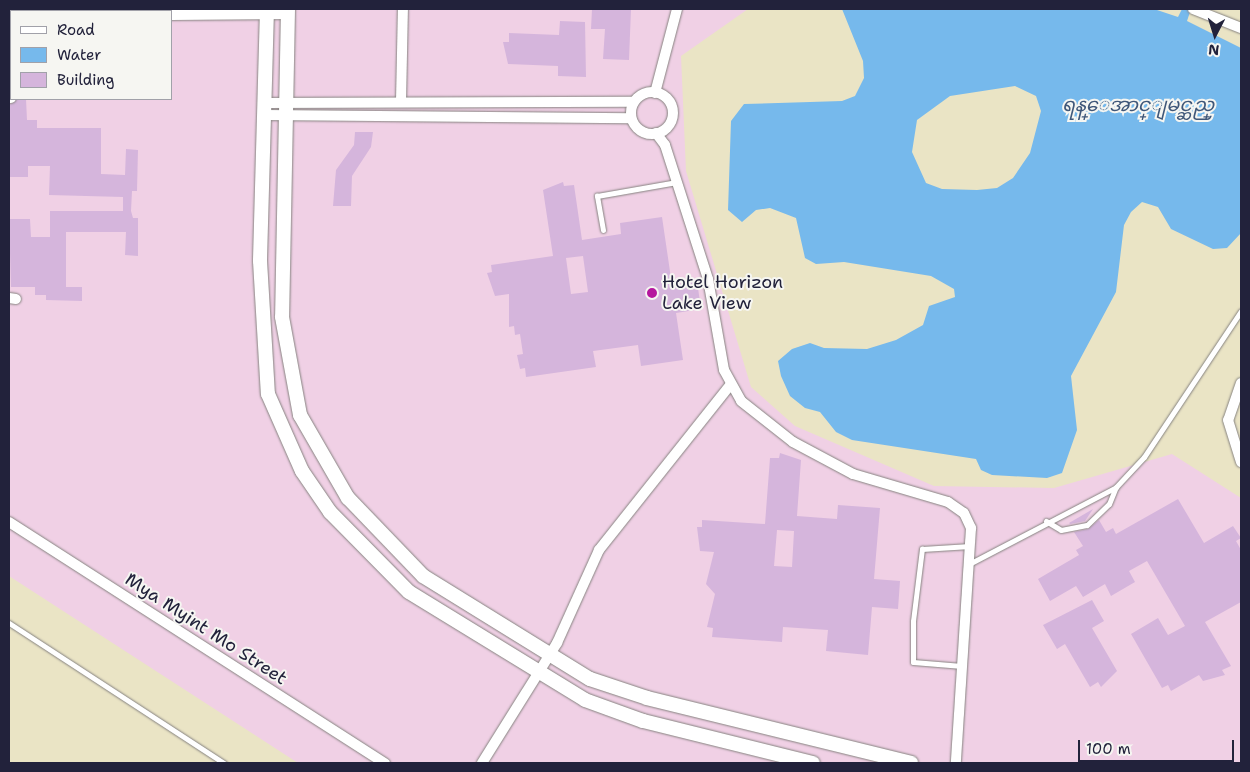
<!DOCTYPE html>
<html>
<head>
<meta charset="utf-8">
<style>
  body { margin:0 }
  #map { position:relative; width:1250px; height:772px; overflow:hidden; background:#eae4c5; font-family:"Shantell Sans","Noto Sans Myanmar",sans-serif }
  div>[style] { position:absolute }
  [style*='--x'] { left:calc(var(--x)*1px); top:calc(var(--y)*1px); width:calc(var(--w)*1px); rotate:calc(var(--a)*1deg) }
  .built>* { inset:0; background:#f0d0e5 }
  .water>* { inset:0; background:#76b9ec }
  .building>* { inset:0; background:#d5b5dc }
  .roads { filter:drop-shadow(0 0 1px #868380) drop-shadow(0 0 1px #868380) }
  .lane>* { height:5px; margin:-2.5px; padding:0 2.5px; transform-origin:2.5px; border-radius:2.5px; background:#fff }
  .street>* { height:10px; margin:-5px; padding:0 5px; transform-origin:5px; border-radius:5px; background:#fff }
  .street>.ring { margin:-5px; padding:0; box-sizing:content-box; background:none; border:10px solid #fff; border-radius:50% }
  .secondary>* { height:14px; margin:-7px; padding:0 7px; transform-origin:7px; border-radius:7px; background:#fff }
  .dots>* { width:14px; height:14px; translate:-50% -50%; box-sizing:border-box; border:2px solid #f6f6f2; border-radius:50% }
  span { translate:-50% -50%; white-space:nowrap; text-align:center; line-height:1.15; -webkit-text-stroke:4px #f6f6f2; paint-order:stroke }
  .poi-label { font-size:18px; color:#22223b }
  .left { translate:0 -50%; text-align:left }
  .street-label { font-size:18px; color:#22223b }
  .water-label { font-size:19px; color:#3f5779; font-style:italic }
  .frame { position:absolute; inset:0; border:10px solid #22223b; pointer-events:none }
  .legend { position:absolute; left:10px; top:10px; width:162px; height:90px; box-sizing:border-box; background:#f6f6f2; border:1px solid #a1a1a9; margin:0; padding:6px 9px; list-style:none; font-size:15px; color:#22223b }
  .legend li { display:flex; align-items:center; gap:10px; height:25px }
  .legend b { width:25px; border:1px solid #a1a1a9 }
  .north { position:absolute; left:1190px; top:10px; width:50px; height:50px; -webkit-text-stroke:4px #f6f6f2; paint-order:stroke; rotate:185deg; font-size:14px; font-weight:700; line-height:20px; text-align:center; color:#22223b }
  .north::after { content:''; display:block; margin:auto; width:18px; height:22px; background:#22223b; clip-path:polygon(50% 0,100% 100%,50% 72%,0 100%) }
  .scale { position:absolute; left:1078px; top:740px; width:156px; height:22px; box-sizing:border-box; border:2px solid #22223b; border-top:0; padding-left:6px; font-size:15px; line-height:18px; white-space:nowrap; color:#22223b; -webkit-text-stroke:4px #f6f6f2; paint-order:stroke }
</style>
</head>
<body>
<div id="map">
  <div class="built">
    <i style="clip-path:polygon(evenodd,9px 9px,748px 9px,681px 56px,686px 171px,751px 387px,795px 426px,934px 486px,1054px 488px,1172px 454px,1241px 498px,1241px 763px,298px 763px,9px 576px,9px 9px,11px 11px,171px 11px,171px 99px,11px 99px,11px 11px)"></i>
  </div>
  <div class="water">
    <i style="clip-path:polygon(evenodd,842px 9px,1154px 9px,1178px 17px,1182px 9px,1191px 9px,1187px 21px,1241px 48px,1241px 233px,1227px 248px,1213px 249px,1171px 229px,1158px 207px,1142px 202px,1131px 212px,1124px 225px,1116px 292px,1071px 376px,1077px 430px,1062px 473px,1047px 478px,992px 475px,981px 470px,976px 459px,852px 440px,836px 432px,820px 412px,805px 408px,790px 396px,781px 376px,778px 361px,792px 349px,810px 343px,824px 348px,867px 349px,896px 340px,923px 325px,929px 306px,955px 297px,954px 289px,931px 276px,844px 262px,816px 264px,805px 258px,796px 218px,770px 208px,756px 210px,742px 222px,728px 210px,731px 121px,744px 104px,842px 101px,855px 96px,864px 78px,863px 61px,842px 9px,1015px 86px,1036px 96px,1041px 111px,1030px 153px,1013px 178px,997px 188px,977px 190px,942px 189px,926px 183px,912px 152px,917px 120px,950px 96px,1015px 86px)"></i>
  </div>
  <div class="building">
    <i style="clip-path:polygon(592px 9px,631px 9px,629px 60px,603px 59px,605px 29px,591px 29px)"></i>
    <i style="clip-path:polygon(560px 21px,585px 22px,586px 77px,558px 76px,558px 66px,508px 64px,503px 42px,509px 42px,509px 33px,559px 35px)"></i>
    <i style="clip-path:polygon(18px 99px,26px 99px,27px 120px,37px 120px,37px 128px,101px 128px,101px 174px,125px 175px,126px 149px,138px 150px,137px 191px,132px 191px,131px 211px,133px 218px,138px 218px,138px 256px,125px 255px,126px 232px,66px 232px,66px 287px,82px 287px,82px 301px,46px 300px,46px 295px,35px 295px,35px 287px,11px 287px,9px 219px,30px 219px,31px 237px,50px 237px,50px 211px,123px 211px,123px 197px,49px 195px,50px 166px,28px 166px,28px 177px,9px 177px,9px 105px)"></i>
    <i style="clip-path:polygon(355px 132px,373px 132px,371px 147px,352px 176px,351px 206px,333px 206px,336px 170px,354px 145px)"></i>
    <i style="clip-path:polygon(evenodd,563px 182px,564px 186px,574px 185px,582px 240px,621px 234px,620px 223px,662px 217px,672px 285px,697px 281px,701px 309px,676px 313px,683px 360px,641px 366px,638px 345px,593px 351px,596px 367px,526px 377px,525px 368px,520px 369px,517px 355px,523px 354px,520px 334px,515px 335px,514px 326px,509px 327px,509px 294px,495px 296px,487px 273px,492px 272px,491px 265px,553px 256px,543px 190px,563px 182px,583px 256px,588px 292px,571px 294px,566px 258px,583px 256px)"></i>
    <i style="clip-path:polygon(evenodd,780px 453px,801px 460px,797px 516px,837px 519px,838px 505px,880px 508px,874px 579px,900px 581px,898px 609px,872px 607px,868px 655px,826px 651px,828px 630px,783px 627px,782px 642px,712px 637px,713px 628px,707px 627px,715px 594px,706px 584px,714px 552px,700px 551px,697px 527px,702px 527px,702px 520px,765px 524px,770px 458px,779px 458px,780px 453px,777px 530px,794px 531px,792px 567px,774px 566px,777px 530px)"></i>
    <i style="clip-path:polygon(1178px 499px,1204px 543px,1233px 526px,1241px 538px,1236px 541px,1241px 550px,1241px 602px,1205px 622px,1231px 666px,1222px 670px,1225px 675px,1203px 681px,1199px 675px,1171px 691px,1168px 685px,1162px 688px,1131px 634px,1158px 618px,1168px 635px,1185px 626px,1147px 561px,1129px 571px,1135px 582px,1111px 596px,1105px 584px,1083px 597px,1076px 586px,1050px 601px,1038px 579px,1079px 555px,1076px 550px,1083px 546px,1074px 532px,1088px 529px,1099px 520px,1106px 532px,1113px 528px,1116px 534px)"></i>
    <i style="clip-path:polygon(1093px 509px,1085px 521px,1070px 524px,1069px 523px)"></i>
    <i style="clip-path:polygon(1092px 600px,1104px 621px,1092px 628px,1117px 671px,1101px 687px,1098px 682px,1090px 687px,1065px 644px,1057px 649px,1043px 625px)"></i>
  </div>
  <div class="roads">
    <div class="lane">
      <i style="--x:603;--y:230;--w:35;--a:-100"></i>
      <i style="--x:597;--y:196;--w:81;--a:-9.9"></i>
      <i style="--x:1046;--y:521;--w:17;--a:31"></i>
      <i style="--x:1061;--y:530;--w:26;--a:-11"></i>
      <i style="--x:1087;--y:525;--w:30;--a:-44"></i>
      <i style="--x:1109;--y:504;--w:18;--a:-68"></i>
      <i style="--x:969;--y:564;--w:166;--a:-27.6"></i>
      <i style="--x:1116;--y:487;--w:41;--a:-47"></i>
      <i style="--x:1144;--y:457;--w:175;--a:-56.4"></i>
      <i style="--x:9;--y:623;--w:257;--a:33.1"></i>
      <i style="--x:962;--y:666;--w:49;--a:-175.3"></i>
      <i style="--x:913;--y:662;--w:41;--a:-90"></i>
      <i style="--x:913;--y:621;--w:73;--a:-82.9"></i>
      <i style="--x:922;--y:549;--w:48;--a:-3.6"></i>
    </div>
    <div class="street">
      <i style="--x:1193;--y:9;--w:52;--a:21.6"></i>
      <i style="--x:9;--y:15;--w:2;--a:0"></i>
      <i style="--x:171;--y:15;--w:117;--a:-0.5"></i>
      <i class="ring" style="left:631px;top:92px;width:32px;height:32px"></i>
      <i style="--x:655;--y:93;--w:87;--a:-75.3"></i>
      <i style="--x:9;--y:98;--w:2;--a:0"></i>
      <i style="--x:401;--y:101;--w:92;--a:-88.8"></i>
      <i style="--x:265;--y:103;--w:369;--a:-0.2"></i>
      <i style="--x:265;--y:115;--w:366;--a:0.5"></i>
      <i style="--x:656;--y:133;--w:15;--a:53"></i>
      <i style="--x:665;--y:145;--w:141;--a:72.2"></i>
      <i style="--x:708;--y:279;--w:92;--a:80"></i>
      <i style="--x:724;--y:370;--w:35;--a:61"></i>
      <i style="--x:741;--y:401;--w:66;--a:38.3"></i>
      <i style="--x:793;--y:442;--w:68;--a:28.1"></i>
      <i style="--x:853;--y:474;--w:99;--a:16.4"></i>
      <i style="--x:948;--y:502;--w:19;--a:35"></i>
      <i style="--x:964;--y:513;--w:17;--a:65"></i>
      <i style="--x:971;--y:528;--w:235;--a:93.7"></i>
      <i style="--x:9;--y:298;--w:7;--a:8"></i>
      <i style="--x:1241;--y:383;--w:39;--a:109"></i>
      <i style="--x:1228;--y:420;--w:44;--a:72.8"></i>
      <i style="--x:9;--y:522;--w:447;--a:32.7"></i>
      <i style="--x:482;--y:763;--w:142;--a:-58"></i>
      <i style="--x:557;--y:643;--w:102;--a:-65.7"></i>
      <i style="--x:599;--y:550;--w:212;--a:-51.5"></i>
    </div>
    <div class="secondary">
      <i style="--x:267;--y:9;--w:252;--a:91.6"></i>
      <i style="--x:260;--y:261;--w:133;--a:86.6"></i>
      <i style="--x:268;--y:394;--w:84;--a:66.2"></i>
      <i style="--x:302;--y:471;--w:50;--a:55.7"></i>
      <i style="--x:330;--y:512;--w:112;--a:45.4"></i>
      <i style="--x:409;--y:592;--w:206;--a:31.5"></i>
      <i style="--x:585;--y:700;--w:62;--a:19.9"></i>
      <i style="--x:643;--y:721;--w:175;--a:13.9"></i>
      <i style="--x:288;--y:9;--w:308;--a:91.1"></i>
      <i style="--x:282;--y:317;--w:100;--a:79.6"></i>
      <i style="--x:300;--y:415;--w:96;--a:60"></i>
      <i style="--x:348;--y:498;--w:108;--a:46.1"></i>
      <i style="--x:423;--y:576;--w:196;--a:31.7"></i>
      <i style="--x:590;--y:679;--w:60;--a:18.4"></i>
      <i style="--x:647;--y:698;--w:272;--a:13.8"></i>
    </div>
  </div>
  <div class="dots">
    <i style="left:652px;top:293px;background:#b5179e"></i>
  </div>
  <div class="poi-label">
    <span class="left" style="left:662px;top:293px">Hotel Horizon<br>Lake View</span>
  </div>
  <div class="street-label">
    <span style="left:206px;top:629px;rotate:33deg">Mya Myint Mo Street</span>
  </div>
  <div class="water-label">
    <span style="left:1138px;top:105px">ရန္ေအာင္ျမင္ဆည္</span>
  </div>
  <div class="frame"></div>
  <ul class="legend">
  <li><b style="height:6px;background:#fff"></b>Road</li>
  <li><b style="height:14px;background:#76b9ec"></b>Water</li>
  <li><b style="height:14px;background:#d5b5dc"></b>Building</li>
  </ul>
  <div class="north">N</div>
  <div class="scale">100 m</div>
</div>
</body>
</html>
